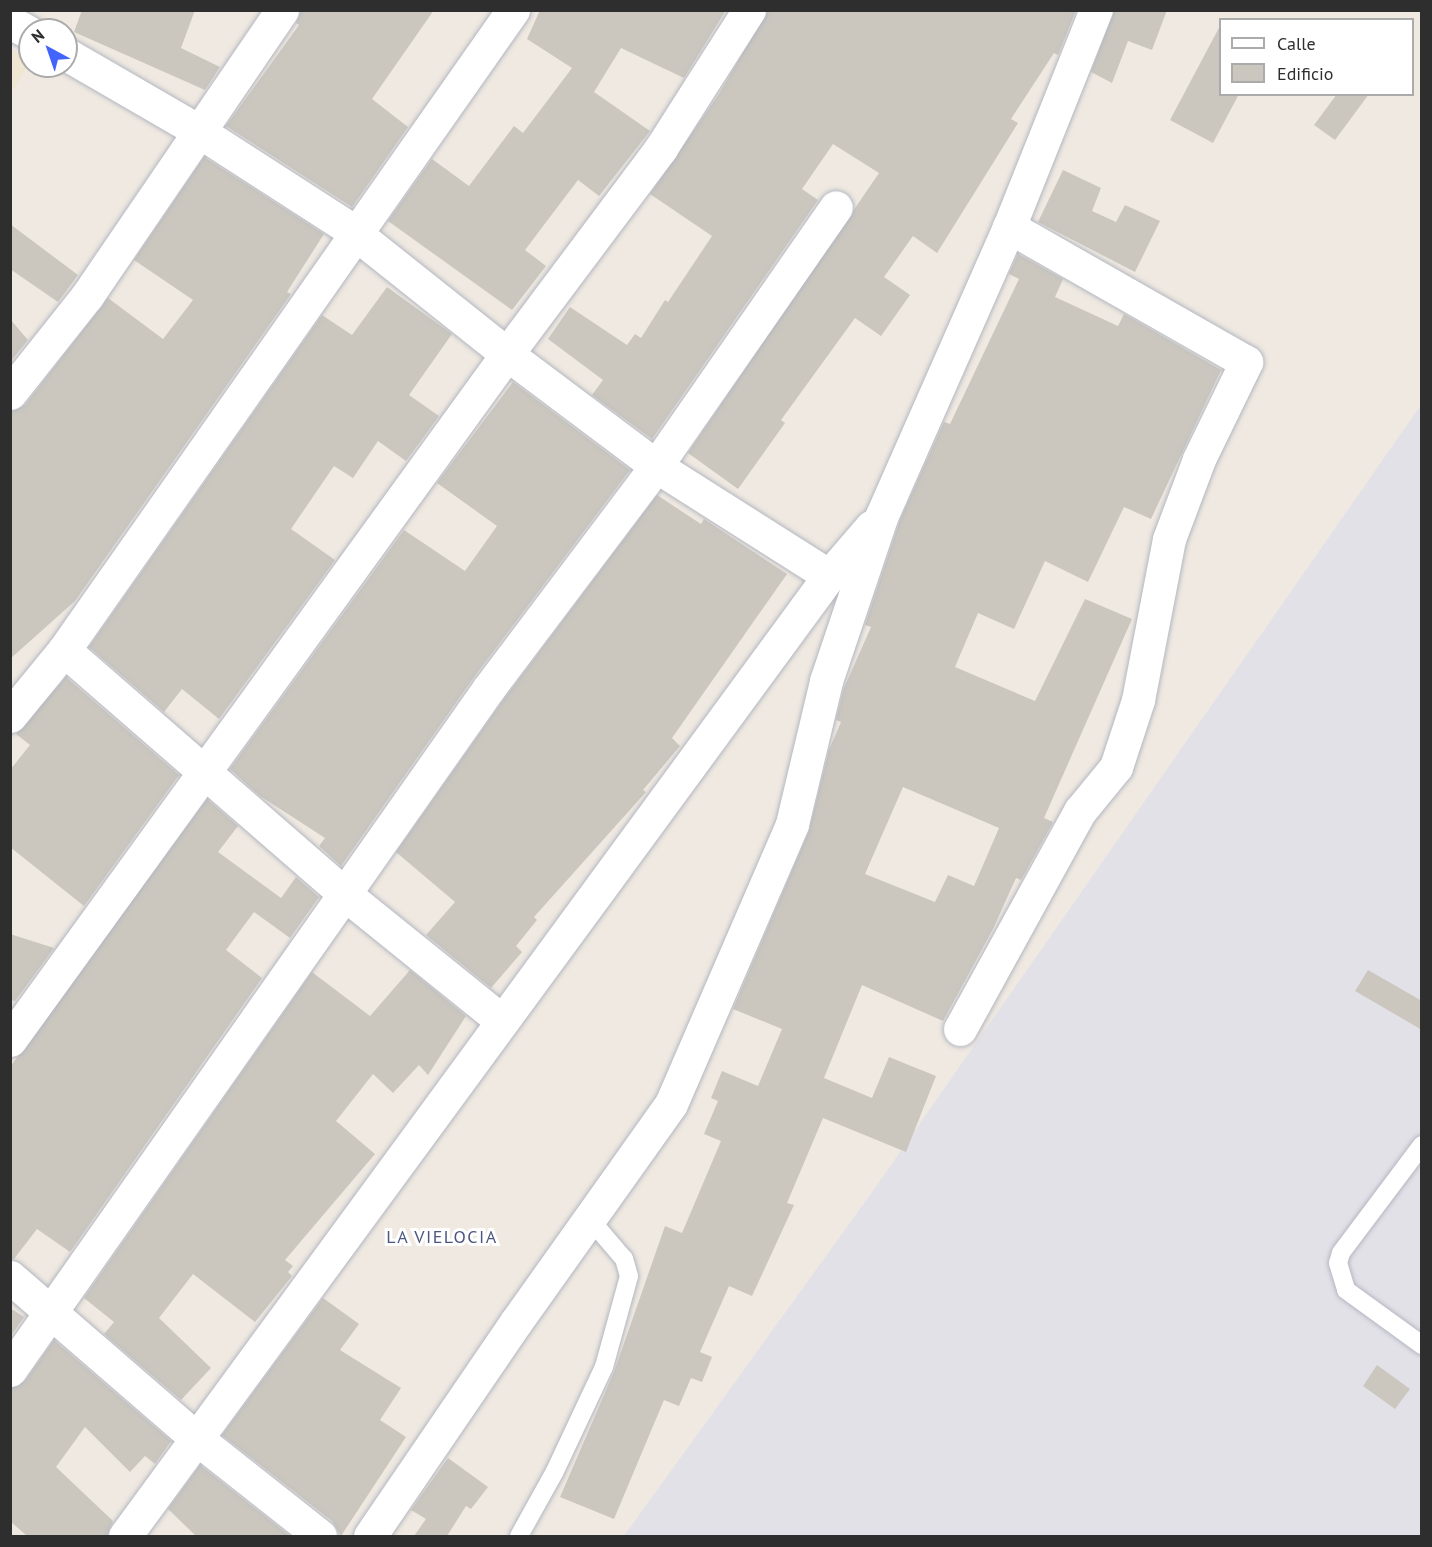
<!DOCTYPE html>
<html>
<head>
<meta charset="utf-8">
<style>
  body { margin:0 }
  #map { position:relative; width:1432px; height:1547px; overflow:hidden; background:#efe9e1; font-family:"PT Sans",sans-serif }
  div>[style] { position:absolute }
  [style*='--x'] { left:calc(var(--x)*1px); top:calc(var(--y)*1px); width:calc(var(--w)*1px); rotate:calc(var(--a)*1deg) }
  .industrial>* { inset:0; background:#e3e1e8 }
  .education>* { inset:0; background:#f0e6d1 }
  .building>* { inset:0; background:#cbc7bf }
  .roads { filter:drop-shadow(0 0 2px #b4b7c1) drop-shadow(0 0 2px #b4b7c1) }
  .lane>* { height:18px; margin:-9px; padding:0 9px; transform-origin:9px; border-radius:9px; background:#fff }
  .street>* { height:33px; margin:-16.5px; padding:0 16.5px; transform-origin:16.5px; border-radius:16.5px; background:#fff }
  span { translate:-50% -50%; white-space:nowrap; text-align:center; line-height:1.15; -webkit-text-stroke:6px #fff; paint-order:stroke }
  .quarter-label { font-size:18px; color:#4d5680; letter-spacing:1.5px }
  .frame { position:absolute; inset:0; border:12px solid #2e2e2e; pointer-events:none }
  .legend { position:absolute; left:1219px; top:18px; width:195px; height:78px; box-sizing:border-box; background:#fff; border:2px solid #ababab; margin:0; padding:8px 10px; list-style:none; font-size:18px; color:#2e2e2e }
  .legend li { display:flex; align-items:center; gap:12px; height:30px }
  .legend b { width:30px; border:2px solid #ababab }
  .north { position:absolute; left:18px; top:18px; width:60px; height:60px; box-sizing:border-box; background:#fff; border:2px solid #ababab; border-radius:50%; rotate:320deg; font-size:16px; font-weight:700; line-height:24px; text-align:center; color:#2e2e2e }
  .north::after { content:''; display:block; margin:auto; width:21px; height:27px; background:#4264fb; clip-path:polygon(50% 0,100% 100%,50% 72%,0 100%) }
</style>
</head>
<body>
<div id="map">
  <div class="industrial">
    <i style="clip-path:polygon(1421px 405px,1421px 1536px,624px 1536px,870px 1195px)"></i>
  </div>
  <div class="education">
    <i style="clip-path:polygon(11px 49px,30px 62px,11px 93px)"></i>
  </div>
  <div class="building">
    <i style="clip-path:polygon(82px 10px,195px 10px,181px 48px,220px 67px,205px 90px,74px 32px)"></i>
    <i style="clip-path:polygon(301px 10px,434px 10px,372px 99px,408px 127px,352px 207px,226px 126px,299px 25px,296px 23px)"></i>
    <i style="clip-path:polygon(540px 10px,726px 10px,684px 78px,621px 48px,594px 92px,650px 131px,599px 196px,578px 180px,525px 250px,546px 266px,512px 310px,388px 221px,432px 159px,469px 186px,514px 126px,523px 133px,572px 68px,527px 39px)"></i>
    <i style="clip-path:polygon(768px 10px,1076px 10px,1058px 55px,1054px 53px,1011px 119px,1018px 123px,937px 253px,913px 236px,884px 277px,910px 295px,881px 336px,855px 318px,781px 420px,785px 423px,738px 489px,688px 453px,879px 173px,833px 144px,802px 189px,818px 200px,652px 439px,592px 395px,603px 380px,548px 339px,570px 307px,627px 345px,635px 334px,641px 338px,665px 300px,668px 302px,712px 236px,650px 194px,719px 94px)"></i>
    <i style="clip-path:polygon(1114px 10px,1167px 10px,1152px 50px,1128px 41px,1112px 83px,1091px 72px)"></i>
    <i style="clip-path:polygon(1221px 24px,1221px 94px,1239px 94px,1213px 143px,1170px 120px)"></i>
    <i style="clip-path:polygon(1337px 94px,1369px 94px,1335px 140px,1314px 125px)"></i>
    <i style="clip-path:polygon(204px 157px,324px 234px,287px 292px,291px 294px,75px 601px,10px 659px,10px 411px,25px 405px,108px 298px,163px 339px,193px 300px,134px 260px)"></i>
    <i style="clip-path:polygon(1063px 170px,1101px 188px,1092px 211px,1116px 222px,1125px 205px,1160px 221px,1135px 272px,1038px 222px)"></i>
    <i style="clip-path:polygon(10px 224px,78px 275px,58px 302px,10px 269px)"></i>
    <i style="clip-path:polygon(evenodd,1018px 254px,1063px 279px,1055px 297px,1118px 326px,1124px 314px,1221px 370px,1151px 519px,1124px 507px,1088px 582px,1045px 561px,1014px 629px,978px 613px,955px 667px,1035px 701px,1085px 599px,1132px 619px,1044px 818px,1053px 822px,1021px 880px,1016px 878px,993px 929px,943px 1021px,862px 985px,824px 1078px,872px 1098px,889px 1057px,936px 1076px,906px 1152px,823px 1118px,787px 1203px,794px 1205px,752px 1296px,729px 1286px,700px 1352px,712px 1357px,702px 1382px,691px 1378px,679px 1406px,664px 1400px,614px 1519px,560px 1497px,614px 1372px,665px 1226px,682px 1233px,721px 1141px,704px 1134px,718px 1101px,711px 1098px,722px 1071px,758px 1086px,782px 1029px,733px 1009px,809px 831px,829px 750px,841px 722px,836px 720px,844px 688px,871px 627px,865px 625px,900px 520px,944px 422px,950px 424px,1019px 279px,1009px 274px,1018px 254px,903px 787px,999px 828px,974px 886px,948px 875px,935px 902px,865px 874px,903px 787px)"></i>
    <i style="clip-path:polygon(387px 287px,452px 334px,409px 395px,439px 416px,406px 461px,378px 441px,353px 478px,334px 466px,291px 529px,335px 560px,219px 719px,182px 689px,164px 712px,89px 647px,322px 315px,352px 335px)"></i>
    <i style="clip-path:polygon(10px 319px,28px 340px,10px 362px)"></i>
    <i style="clip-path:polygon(513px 382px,630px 470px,474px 677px,341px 866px,319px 846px,325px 838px,260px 796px,230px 769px,404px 530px,465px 571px,497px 526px,437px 483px)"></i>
    <i style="clip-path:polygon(657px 495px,701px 524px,704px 519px,787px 574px,672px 738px,680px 746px,643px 790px,646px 792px,534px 917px,537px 920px,516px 946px,522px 952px,491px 988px,426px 935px,455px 902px,396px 852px,504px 699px)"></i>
    <i style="clip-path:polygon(66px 677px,179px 775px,84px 906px,10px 847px,10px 770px,30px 745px,16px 734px)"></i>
    <i style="clip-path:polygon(207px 799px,238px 826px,218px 852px,281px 898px,296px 877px,319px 897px,290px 938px,254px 912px,226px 950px,262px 978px,70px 1252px,37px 1229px,14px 1259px,10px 1259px,10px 1067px)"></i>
    <i style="clip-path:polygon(10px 934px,54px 948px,15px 1001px,10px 1000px)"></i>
    <i style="clip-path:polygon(410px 970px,466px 1016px,428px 1075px,419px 1065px,393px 1093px,373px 1074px,336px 1121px,375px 1154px,285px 1260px,293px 1266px,288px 1272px,292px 1276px,255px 1322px,193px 1274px,159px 1318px,211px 1368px,181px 1400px,104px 1334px,114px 1322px,84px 1298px,312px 972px,370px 1016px)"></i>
    <i style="clip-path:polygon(1368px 970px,1422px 1001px,1422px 1030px,1355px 991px)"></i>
    <i style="clip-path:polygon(323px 1298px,359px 1324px,340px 1350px,401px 1388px,380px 1420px,406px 1437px,341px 1536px,332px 1521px,222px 1435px)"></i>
    <i style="clip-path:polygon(10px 1308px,24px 1317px,10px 1337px)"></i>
    <i style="clip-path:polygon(54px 1340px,171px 1441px,155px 1464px,145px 1456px,130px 1472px,85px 1427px,56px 1467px,113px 1521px,107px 1536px,27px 1536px,10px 1521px,10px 1388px,25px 1381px)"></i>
    <i style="clip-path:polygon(1377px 1365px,1410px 1389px,1395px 1409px,1363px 1386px)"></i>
    <i style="clip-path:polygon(448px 1458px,488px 1487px,471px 1509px,466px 1506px,447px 1536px,414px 1536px,426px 1519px,411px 1510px)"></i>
    <i style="clip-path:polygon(200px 1465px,290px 1536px,196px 1536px,168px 1509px)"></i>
  </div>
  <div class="roads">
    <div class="lane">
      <i style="--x:1422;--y:1145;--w:135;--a:126.9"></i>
      <i style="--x:1341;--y:1253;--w:10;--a:107"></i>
      <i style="--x:1338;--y:1263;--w:28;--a:73"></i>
      <i style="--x:1346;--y:1290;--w:94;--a:35.9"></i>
      <i style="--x:519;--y:1536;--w:74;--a:-61"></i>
      <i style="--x:555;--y:1471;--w:115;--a:-64.8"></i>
      <i style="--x:604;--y:1367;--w:94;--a:-74.6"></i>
      <i style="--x:629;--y:1276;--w:18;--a:-106"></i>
      <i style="--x:624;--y:1259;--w:54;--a:-130.5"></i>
    </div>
    <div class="street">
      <i style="--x:10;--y:22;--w:23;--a:29"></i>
      <i style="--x:66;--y:54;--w:151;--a:30.1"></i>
      <i style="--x:197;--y:130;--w:177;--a:32.8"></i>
      <i style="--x:346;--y:226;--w:206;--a:38.5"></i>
      <i style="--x:507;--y:354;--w:186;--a:36.9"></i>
      <i style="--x:656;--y:466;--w:205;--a:32.4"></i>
      <i style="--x:10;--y:393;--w:124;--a:-51.6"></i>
      <i style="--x:87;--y:296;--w:346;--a:-55.7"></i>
      <i style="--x:64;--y:650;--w:374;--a:41"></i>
      <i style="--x:346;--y:895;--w:199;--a:38.9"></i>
      <i style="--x:10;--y:716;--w:85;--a:-50.7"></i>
      <i style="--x:64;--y:650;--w:782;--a:-54.95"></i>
      <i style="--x:960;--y:1029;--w:249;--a:-61.2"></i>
      <i style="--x:1080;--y:811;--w:57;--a:-50.7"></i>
      <i style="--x:1116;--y:767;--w:71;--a:-71.8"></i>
      <i style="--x:1138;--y:700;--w:164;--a:-79.1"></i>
      <i style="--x:1169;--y:539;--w:85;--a:-69.4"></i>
      <i style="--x:1199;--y:459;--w:108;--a:-64.1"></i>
      <i style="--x:1246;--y:362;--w:273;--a:-150.3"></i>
      <i style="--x:10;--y:1040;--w:847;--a:-54.08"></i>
      <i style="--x:507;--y:354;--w:257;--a:-53.2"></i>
      <i style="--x:661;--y:148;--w:164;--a:-57.5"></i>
      <i style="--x:10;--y:1277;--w:246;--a:40.9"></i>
      <i style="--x:196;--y:1438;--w:158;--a:38.3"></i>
      <i style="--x:10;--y:1370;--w:833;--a:-54.92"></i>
      <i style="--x:489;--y:688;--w:278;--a:-53"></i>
      <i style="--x:656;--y:466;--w:315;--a:-55.2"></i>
      <i style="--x:125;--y:1536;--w:1190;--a:-53.75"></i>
      <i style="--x:829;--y:576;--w:65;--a:-49.4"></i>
      <i style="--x:370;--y:1536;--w:259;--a:-55.7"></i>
      <i style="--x:516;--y:1322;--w:267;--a:-54.6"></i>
      <i style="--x:671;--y:1104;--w:305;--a:-66.6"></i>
      <i style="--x:792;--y:824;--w:147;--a:-76.6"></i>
      <i style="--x:826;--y:681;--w:175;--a:-71.4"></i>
      <i style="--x:882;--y:515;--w:315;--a:-66.2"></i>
      <i style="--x:1009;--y:227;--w:234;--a:-68.2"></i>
    </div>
  </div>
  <div class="quarter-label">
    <span style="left:442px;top:1237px">LA VIELOCIA</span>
  </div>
  <div class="frame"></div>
  <ul class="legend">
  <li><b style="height:8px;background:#fff"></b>Calle</li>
  <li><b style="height:16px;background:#cbc7bf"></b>Edificio</li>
  </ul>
  <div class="north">N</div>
</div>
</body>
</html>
